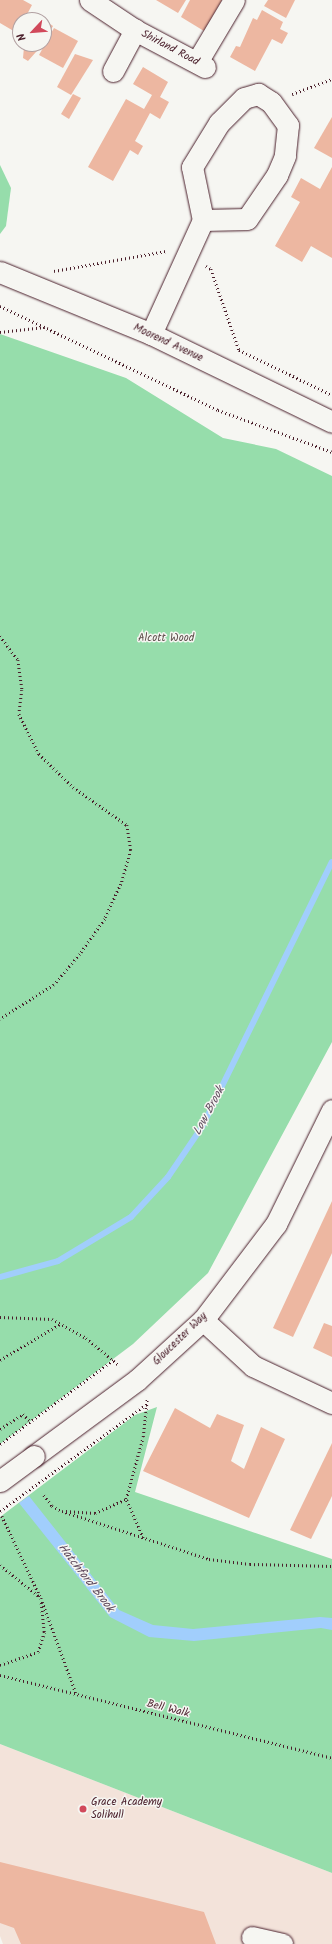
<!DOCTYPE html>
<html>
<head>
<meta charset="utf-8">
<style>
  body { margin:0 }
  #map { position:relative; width:332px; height:1944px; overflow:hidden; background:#f6f6f2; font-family:Kalam,sans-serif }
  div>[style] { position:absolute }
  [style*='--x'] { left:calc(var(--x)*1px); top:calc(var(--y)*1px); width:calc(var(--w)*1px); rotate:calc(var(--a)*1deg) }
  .built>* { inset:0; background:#f3e3da }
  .green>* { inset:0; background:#96ddab }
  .water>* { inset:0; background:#a1cefc }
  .stream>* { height:6px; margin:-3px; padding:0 3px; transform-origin:3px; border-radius:3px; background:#a1cefc }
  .building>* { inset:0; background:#edb7a1 }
  .path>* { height:2.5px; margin-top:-1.25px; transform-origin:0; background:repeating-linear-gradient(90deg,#4a1f2b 0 1px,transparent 0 4px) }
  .roads { filter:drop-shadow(0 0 1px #4a1f2b) drop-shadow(0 0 1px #4a1f2b) }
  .minor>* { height:21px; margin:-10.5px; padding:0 10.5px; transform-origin:10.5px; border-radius:10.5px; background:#f6f6f2 }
  .bridges { filter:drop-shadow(0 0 1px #4a1f2b) drop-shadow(0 0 1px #4a1f2b) }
  .minor-bridge>* { height:21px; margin:-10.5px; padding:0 10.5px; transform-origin:10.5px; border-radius:10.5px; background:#f6f6f2 }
  .dots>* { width:11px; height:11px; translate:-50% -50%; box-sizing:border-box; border:2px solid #f6f6f2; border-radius:50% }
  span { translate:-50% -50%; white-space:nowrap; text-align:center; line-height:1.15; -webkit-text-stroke:3px #f6f6f2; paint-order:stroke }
  .street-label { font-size:11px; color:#4a1f2b }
  .park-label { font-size:11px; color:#5d4e4b }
  .poi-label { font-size:11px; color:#4a1f2b }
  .left { translate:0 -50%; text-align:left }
  .water-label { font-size:12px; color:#604b5f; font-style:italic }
  .north { position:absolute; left:12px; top:12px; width:40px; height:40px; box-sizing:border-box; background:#f6f6f2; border:1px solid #b1a0a2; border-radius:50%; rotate:244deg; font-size:11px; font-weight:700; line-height:16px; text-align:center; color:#4a1f2b }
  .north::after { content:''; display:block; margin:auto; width:14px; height:18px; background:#d1495b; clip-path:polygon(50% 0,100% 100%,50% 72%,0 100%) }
</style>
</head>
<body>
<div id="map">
  <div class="built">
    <i style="clip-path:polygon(0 1744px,332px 1873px,332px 1944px,3px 1944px,0 1936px)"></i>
  </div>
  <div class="green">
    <i style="clip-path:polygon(0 165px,11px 188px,6px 226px,0 234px)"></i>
    <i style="clip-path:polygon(0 334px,126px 378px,223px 438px,276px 449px,332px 476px,332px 1042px,208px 1273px,133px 1344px,0 1444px)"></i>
    <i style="clip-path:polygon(157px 1407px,135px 1492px,332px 1559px,332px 1873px,0 1744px,0 1517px,135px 1415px)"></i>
  </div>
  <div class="water">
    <i style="clip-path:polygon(29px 1496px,119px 1610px,153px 1625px,193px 1629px,320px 1617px,332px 1618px,332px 1630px,321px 1628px,194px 1641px,149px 1637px,110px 1617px,19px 1503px)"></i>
  </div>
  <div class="stream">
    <i style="--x:0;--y:1277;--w:60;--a:-15.4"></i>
    <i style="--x:58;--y:1261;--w:85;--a:-31.1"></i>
    <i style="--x:131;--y:1217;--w:54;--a:-47.2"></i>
    <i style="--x:168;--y:1177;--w:60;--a:-55.8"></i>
    <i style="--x:202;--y:1127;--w:295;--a:-63.9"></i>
  </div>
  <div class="building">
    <i style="clip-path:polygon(0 0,23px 0,32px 5px,24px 20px,20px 20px,17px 33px,0 23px)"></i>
    <i style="clip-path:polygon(156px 0,186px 0,178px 13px)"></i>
    <i style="clip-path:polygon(190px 0,222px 0,204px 31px,181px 17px)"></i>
    <i style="clip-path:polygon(268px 0,295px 0,286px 18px,264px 6px)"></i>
    <i style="clip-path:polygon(262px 10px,283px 22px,280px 29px,288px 33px,282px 44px,272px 39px,255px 71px,230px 57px,236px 46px,240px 47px,253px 18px,257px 20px)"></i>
    <i style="clip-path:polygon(44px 20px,53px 26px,44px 42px)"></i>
    <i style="clip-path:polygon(54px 28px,78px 41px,63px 68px,39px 55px)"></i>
    <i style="clip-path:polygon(20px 31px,20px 44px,43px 44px,28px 61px,23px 58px,24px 47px,14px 41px)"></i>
    <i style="clip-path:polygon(75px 54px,93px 60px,71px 95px,57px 87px)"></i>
    <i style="clip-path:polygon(143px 67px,168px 82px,160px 97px,169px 102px,160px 119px,150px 113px,135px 141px,143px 146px,138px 155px,130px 150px,113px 181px,88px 167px,126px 99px,144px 109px,152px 95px,133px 84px)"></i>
    <i style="clip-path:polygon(73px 94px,81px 98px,69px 119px,61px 114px)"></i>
    <i style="clip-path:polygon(332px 117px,332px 158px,314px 148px)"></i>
    <i style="clip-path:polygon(332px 167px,332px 258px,311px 246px,302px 262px,275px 246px,300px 202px,291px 197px,301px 178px,320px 189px)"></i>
    <i style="clip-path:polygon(332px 1201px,332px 1253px,293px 1337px,273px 1328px)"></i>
    <i style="clip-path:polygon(324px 1323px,332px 1326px,332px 1357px,313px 1348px)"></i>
    <i style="clip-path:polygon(175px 1408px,210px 1428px,217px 1414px,244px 1425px,231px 1461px,244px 1469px,261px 1427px,285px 1439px,249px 1518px,143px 1471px)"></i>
    <i style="clip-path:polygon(332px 1443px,332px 1496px,311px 1539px,290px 1530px)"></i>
    <i style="clip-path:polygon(0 1862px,204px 1912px,216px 1944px,21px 1944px,14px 1928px,0 1923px)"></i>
  </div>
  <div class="path">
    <i style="--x:292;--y:94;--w:43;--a:-20.6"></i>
    <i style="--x:206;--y:266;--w:6;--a:31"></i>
    <i style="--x:211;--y:269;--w:86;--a:70.9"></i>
    <i style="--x:239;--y:350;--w:103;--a:25.8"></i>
    <i style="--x:54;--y:271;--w:114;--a:-10.1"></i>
    <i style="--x:0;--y:306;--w:242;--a:25.5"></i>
    <i style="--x:218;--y:410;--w:121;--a:20.2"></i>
    <i style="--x:0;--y:332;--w:45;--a:-6.3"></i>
    <i style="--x:0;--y:636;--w:30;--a:53"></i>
    <i style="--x:18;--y:660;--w:30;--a:82"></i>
    <i style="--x:22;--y:690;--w:24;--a:97"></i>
    <i style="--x:19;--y:714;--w:45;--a:63.4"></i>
    <i style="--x:39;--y:754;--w:47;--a:44.1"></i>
    <i style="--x:73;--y:787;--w:66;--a:35.1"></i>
    <i style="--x:127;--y:825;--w:25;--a:81"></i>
    <i style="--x:131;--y:850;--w:35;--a:106"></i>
    <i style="--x:121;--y:884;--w:38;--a:115"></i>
    <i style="--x:105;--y:919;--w:43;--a:125.5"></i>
    <i style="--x:80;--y:954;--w:40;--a:130"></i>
    <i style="--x:54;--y:985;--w:64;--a:147.8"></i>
    <i style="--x:0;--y:1317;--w:52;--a:2.2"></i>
    <i style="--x:52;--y:1319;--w:39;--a:29"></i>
    <i style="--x:86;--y:1338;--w:44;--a:39.5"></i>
    <i style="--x:0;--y:1360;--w:70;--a:-31"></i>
    <i style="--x:0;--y:1429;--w:27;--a:-33"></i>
    <i style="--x:23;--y:1414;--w:11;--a:45"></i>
    <i style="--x:0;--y:1444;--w:141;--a:-36.6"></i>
    <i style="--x:44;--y:1495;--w:14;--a:54"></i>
    <i style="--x:52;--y:1506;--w:11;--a:27"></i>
    <i style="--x:62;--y:1511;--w:155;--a:18.1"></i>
    <i style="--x:209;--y:1559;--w:41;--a:7"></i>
    <i style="--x:250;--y:1564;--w:82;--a:1.4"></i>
    <i style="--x:0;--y:1511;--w:183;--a:-36.1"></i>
    <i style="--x:66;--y:1511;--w:29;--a:4"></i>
    <i style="--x:95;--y:1513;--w:34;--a:-24"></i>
    <i style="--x:2;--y:1516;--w:91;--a:64.6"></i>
    <i style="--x:41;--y:1598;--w:101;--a:69.8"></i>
    <i style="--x:143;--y:1538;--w:43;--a:-113.6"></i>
    <i style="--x:126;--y:1499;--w:64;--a:-74.7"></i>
    <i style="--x:143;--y:1437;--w:38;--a:-84"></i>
    <i style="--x:0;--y:1565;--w:51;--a:38.7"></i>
    <i style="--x:0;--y:1665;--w:40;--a:-18.9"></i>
    <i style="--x:38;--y:1652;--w:21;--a:-73"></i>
    <i style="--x:44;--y:1632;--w:30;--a:-96"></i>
    <i style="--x:0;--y:1675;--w:342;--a:14"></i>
  </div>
  <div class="roads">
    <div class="minor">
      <i style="--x:90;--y:0;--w:54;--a:33.7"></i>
      <i style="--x:135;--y:30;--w:79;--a:27.9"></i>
      <i style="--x:197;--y:62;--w:72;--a:-59.2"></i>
      <i style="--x:113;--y:71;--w:47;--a:-61.8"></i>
      <i style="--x:0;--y:272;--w:163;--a:22.3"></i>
      <i style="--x:151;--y:334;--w:201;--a:25.9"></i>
      <i style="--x:151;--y:334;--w:125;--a:-65.5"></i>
      <i style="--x:203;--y:220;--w:54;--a:-101.7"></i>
      <i style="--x:192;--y:167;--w:52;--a:-58.5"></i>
      <i style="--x:219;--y:123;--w:35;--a:-45"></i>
      <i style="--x:244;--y:98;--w:15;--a:-16"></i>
      <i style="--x:258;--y:94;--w:15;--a:32"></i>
      <i style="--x:271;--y:102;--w:29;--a:54"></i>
      <i style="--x:288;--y:125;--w:31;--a:96"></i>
      <i style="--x:285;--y:156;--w:21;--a:113"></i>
      <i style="--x:277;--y:175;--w:53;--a:124.3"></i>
      <i style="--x:247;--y:219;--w:44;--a:178.7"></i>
      <i style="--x:203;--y:1320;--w:68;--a:42.6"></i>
      <i style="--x:253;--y:1366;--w:87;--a:25.1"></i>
      <i style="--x:34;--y:1456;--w:128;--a:-36.4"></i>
      <i style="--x:137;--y:1380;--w:89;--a:-42.3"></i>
      <i style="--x:203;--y:1320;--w:121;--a:-52.8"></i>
      <i style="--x:276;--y:1224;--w:127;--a:-63.8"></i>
      <i style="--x:252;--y:1937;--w:31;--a:13"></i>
    </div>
  </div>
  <div class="bridges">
    <div class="minor-bridge">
      <i style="--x:0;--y:1481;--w:42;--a:-36.3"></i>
    </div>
  </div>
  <div class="dots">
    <i style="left:83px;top:1809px;background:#d1495b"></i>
  </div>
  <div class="street-label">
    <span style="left:170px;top:48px;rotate:28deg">Shirland Road</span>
    <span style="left:168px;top:343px;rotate:25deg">Moorend Avenue</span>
    <span style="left:180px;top:1339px;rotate:-44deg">Gloucester Way</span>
    <span style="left:168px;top:1709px;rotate:14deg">Bell Walk</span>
  </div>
  <div class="park-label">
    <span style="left:166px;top:638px">Alcott Wood</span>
  </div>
  <div class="poi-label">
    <span class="left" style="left:91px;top:1809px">Grace Academy<br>Solihull</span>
  </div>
  <div class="water-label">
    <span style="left:209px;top:1111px;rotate:-62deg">Low Brook</span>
    <span style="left:86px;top:1578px;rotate:52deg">Hatchford Brook</span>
  </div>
  <div class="north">N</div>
</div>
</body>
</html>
